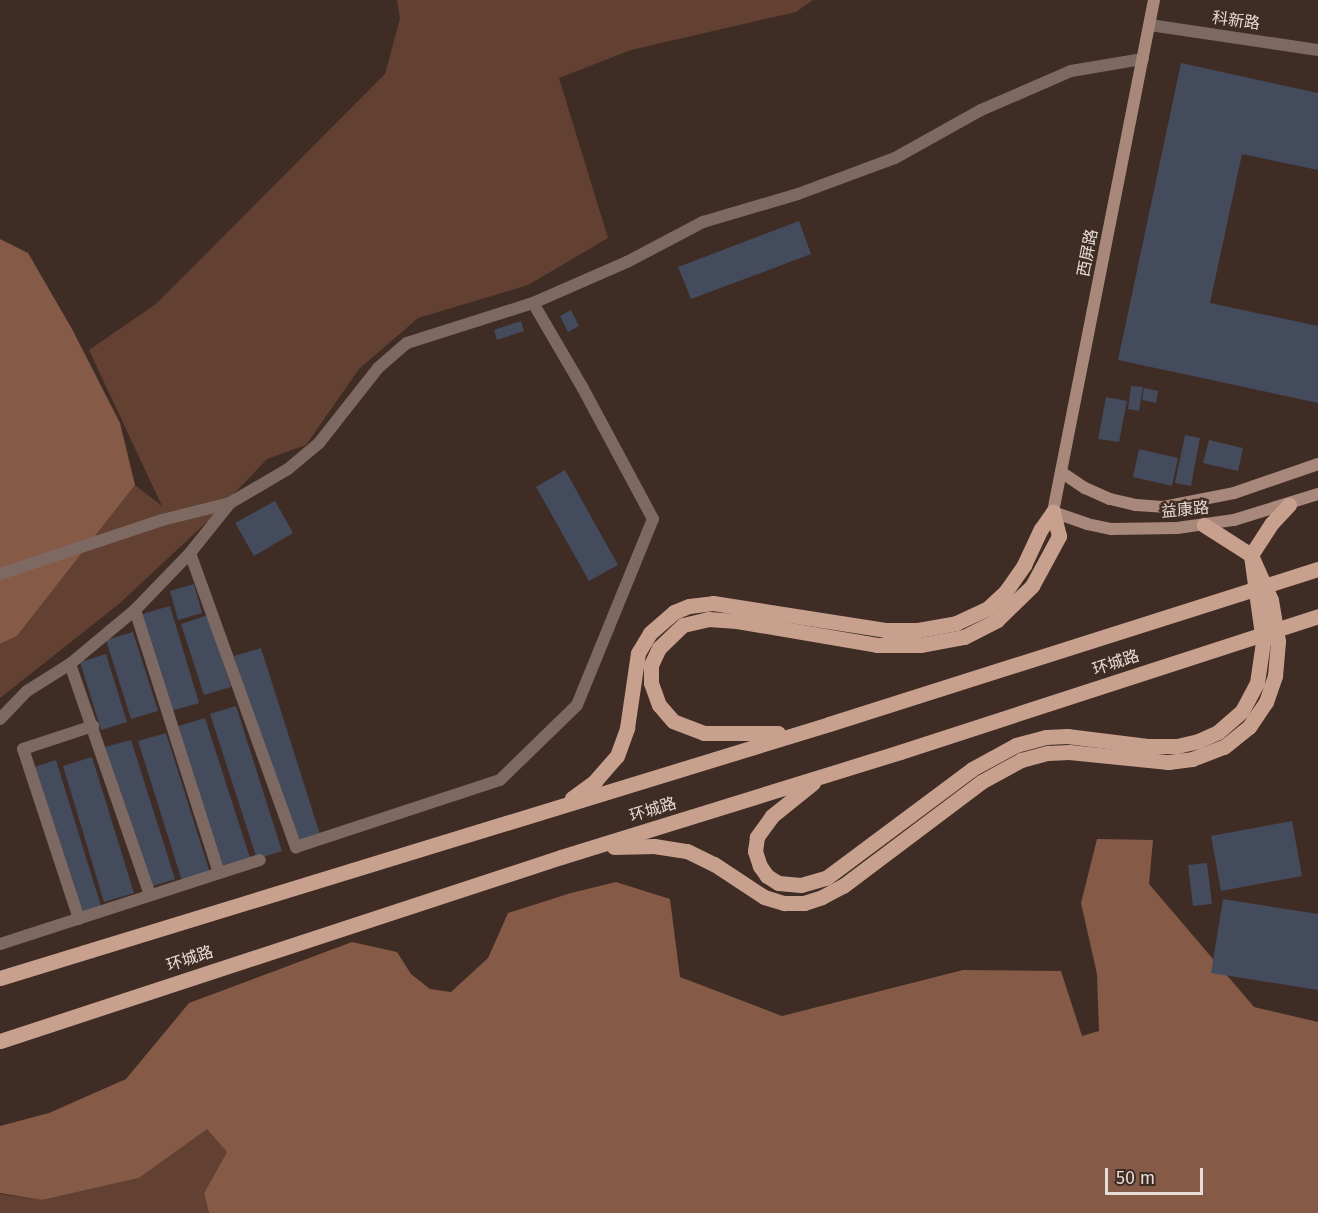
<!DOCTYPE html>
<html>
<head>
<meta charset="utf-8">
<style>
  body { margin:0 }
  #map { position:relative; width:1318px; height:1213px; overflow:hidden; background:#3f2c24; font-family:"Fira Sans","Noto Sans SC",sans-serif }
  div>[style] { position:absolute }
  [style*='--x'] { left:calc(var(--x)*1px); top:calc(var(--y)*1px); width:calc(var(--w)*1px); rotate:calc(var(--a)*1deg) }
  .green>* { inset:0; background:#634132 }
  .forest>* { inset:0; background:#855a47 }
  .building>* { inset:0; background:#444b5d }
  .minor>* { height:12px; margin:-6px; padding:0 6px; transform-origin:6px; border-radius:6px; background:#7d6961 }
  .tertiary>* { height:12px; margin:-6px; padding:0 6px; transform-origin:6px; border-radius:6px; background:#7d6961 }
  .secondary>* { height:12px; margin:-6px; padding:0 6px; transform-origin:6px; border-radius:6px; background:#a8887b }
  .primary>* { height:15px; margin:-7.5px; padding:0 7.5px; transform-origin:7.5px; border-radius:7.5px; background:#c8a08e }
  span { translate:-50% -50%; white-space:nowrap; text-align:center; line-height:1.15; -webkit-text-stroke:4.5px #3f2c24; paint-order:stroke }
  .street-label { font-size:16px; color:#e7dbd5 }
  .scale { position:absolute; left:1105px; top:1168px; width:98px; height:27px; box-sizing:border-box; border:3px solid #e7dbd5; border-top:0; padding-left:8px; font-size:18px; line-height:21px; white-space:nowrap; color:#e7dbd5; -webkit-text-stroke:4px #3f2c24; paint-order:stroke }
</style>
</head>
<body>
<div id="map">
  <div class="green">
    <i style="clip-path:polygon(397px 0,813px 0,796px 12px,631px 50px,559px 78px,608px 238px,528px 285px,418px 318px,359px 369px,306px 445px,267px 459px,211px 518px,119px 604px,0 698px,0 644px,17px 636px,135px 485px,162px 506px,89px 350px,156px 304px,385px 74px,400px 19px)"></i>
    <i style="clip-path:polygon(207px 1128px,227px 1152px,204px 1193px,209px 1213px,0 1213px,0 1194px,42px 1200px,139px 1178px)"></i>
  </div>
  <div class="forest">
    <i style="clip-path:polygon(0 239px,28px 253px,72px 329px,120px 423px,135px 485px,17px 636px,0 644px)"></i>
    <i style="clip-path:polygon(1097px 839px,1153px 840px,1149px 884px,1254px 1007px,1318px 1022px,1318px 1213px,209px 1213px,204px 1193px,227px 1152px,207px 1129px,139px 1178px,42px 1200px,0 1193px,0 1126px,49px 1113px,126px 1079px,189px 1003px,352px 942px,397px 952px,411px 974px,430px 989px,451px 992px,488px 958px,508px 913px,571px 893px,616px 882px,670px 899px,680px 977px,782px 1016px,963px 970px,1061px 971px,1082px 1036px,1099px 1031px,1097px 974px,1081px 903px)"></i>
  </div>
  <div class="building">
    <i style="clip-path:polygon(1181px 63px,1318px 93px,1318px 170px,1242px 154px,1210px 303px,1318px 326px,1318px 403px,1118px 360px)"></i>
    <i style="clip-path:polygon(799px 221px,811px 254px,691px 299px,678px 267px)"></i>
    <i style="clip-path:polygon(571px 310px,579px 326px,568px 332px,560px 316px)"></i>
    <i style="clip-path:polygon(521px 321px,524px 331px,497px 340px,494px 330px)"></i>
    <i style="clip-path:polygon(1131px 386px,1143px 387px,1139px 411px,1128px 409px)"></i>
    <i style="clip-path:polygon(1144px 388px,1158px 391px,1156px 403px,1142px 400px)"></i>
    <i style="clip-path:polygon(1106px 397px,1127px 401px,1119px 442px,1098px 439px)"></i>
    <i style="clip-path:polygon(1185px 435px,1200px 438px,1191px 486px,1175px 483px)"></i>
    <i style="clip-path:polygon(1209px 440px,1243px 448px,1238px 471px,1203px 463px)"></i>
    <i style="clip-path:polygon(1139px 449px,1178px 458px,1172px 486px,1133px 477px)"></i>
    <i style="clip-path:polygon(565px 470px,618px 565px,589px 581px,536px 487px)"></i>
    <i style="clip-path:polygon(275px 501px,293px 533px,254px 556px,235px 523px)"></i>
    <i style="clip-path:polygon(194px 584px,202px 613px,178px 620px,170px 591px)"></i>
    <i style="clip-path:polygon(170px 606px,199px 703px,171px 711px,142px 614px)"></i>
    <i style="clip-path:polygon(208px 615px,231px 687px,204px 695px,181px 624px)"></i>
    <i style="clip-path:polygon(133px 632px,158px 711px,131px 719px,106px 640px)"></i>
    <i style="clip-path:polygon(261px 648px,323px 844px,295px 852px,234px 656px)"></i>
    <i style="clip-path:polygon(106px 654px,127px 722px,101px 730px,80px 662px)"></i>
    <i style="clip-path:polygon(236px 706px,282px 851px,257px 859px,210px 714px)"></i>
    <i style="clip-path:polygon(205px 718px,251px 861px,222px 870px,176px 727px)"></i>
    <i style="clip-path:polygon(166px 733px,210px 873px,182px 881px,138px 741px)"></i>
    <i style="clip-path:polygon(131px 740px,175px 879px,150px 887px,105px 747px)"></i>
    <i style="clip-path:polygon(92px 757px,134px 893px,104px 902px,63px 766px)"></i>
    <i style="clip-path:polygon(56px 760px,101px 906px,79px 913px,34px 767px)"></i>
    <i style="clip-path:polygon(1292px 821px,1302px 876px,1221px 891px,1211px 836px)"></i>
    <i style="clip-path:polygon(1207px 863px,1212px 904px,1193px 906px,1188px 865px)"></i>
    <i style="clip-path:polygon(1223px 899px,1318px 914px,1318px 990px,1211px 973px)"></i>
  </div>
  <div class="minor">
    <i style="--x:1150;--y:25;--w:170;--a:8.5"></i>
    <i style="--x:190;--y:553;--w:313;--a:70.2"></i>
    <i style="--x:296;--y:847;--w:215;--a:-18.2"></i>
    <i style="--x:500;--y:780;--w:107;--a:-44.2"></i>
    <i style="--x:577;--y:705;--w:201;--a:-67.8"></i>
    <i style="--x:653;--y:519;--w:152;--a:-118.2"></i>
    <i style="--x:581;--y:385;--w:95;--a:-120.3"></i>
    <i style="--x:0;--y:574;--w:171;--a:-18.4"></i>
    <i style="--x:162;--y:520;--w:70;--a:-14"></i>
    <i style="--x:135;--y:610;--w:276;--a:72.3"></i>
    <i style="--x:70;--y:664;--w:244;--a:70.9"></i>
    <i style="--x:79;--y:919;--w:179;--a:-108.2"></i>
    <i style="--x:23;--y:749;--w:74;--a:-18.2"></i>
    <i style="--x:0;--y:944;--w:273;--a:-17.9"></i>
  </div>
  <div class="tertiary">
    <i style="--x:0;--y:719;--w:39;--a:-46"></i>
    <i style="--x:27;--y:691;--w:51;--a:-32.1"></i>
    <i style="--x:70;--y:664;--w:85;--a:-39.7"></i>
    <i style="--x:135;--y:610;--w:79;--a:-46"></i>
    <i style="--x:190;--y:553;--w:64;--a:-51.3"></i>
    <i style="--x:230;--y:503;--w:67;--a:-30.4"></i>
    <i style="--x:288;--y:469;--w:40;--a:-40"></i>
    <i style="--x:319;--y:443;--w:95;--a:-51.8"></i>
    <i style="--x:378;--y:368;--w:38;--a:-41"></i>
    <i style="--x:407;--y:343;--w:132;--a:-17.6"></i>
    <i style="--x:533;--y:303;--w:103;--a:-23.6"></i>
    <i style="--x:627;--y:262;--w:86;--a:-27.8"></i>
    <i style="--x:703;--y:222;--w:99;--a:-16.4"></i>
    <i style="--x:798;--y:194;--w:103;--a:-20.4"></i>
    <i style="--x:895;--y:158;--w:98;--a:-29.2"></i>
    <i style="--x:981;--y:110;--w:98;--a:-23.4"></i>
    <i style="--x:1071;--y:71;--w:73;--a:-9.5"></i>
  </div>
  <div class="secondary">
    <i style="--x:1154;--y:0;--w:522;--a:101.16"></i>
    <i style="--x:1053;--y:512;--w:36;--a:19"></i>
    <i style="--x:1087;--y:524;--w:25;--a:12"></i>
    <i style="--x:1111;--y:529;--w:66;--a:-0.9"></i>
    <i style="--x:1177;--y:528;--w:58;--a:-8"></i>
    <i style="--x:1234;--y:520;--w:88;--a:-17.2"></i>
    <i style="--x:1061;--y:472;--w:29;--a:34"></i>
    <i style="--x:1085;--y:488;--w:27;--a:24"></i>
    <i style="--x:1110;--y:499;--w:27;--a:13"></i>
    <i style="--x:1136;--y:505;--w:27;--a:4"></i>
    <i style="--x:1163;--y:507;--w:72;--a:-11.2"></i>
    <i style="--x:1234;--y:493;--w:89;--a:-19"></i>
  </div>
  <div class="primary">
    <i style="--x:778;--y:733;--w:74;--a:180"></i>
    <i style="--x:704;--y:733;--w:33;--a:-159"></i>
    <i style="--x:673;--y:721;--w:21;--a:-131"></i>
    <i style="--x:659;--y:705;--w:23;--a:-110"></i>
    <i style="--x:651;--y:683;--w:18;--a:-90"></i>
    <i style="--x:651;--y:665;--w:19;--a:-65"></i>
    <i style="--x:659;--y:648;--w:33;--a:-44"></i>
    <i style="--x:683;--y:625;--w:26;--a:-13"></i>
    <i style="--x:708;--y:619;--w:29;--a:4"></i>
    <i style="--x:737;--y:621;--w:142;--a:9.7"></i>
    <i style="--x:877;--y:645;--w:43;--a:0"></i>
    <i style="--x:920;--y:645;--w:45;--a:-10.3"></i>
    <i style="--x:964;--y:637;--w:37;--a:-27"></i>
    <i style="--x:997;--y:620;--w:49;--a:-44.2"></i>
    <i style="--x:1032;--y:586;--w:57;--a:-61.6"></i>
    <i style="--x:1059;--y:536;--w:25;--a:-104"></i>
    <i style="--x:813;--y:783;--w:53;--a:141.2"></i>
    <i style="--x:772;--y:816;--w:26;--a:126"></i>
    <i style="--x:757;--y:837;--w:14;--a:98"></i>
    <i style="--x:755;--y:851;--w:16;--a:72"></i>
    <i style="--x:760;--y:866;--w:12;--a:55"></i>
    <i style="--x:767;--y:876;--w:13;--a:32"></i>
    <i style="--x:778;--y:883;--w:23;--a:5"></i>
    <i style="--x:801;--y:885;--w:26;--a:-16"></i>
    <i style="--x:826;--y:878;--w:182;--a:-36.7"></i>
    <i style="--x:972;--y:769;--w:50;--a:-28.6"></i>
    <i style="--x:1016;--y:745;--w:31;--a:-15"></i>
    <i style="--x:1046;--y:737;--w:21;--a:-3"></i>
    <i style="--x:1067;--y:736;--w:81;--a:7.1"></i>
    <i style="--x:1147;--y:746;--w:30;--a:0"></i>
    <i style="--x:1177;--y:746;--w:22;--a:-13"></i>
    <i style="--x:1198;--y:741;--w:22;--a:-24"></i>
    <i style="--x:1218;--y:732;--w:32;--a:-41"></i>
    <i style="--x:1242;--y:711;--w:32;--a:-62"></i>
    <i style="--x:1257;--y:683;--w:41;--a:-81.7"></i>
    <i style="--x:1263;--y:642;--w:88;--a:-97.9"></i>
    <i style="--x:1251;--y:555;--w:38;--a:-57"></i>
    <i style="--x:1272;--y:523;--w:25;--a:-47"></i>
    <i style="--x:572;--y:798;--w:29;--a:-36"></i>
    <i style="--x:595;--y:781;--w:33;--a:-49"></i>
    <i style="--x:617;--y:756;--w:30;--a:-70"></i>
    <i style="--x:627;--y:728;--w:76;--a:-81.7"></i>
    <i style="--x:638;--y:653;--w:23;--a:-59"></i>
    <i style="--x:650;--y:633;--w:32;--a:-41"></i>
    <i style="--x:674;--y:612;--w:16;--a:-22"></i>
    <i style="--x:689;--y:606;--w:24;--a:-7"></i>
    <i style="--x:713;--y:603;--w:174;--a:8.9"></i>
    <i style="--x:885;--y:630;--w:33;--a:0"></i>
    <i style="--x:918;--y:630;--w:39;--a:-10"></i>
    <i style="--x:956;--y:623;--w:35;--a:-25"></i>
    <i style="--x:988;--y:608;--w:25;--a:-43"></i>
    <i style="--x:1006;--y:591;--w:32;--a:-55"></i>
    <i style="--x:1024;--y:565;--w:40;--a:-65"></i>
    <i style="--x:1041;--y:529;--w:21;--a:-55"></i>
    <i style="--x:614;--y:847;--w:40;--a:-1.4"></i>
    <i style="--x:654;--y:846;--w:33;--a:9"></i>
    <i style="--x:687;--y:851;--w:30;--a:26"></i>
    <i style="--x:714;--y:864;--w:60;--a:33.4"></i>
    <i style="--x:764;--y:897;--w:21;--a:17"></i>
    <i style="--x:784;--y:903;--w:20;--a:0"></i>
    <i style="--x:804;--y:903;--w:19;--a:-18"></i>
    <i style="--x:822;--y:897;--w:24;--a:-28"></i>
    <i style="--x:843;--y:886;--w:173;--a:-37"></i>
    <i style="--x:981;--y:782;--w:46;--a:-28.8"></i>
    <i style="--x:1021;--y:760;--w:28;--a:-15"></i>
    <i style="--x:1048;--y:753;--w:21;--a:-3"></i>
    <i style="--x:1069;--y:752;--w:100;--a:5.8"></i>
    <i style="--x:1168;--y:762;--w:24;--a:-7"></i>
    <i style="--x:1192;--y:759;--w:34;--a:-21"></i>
    <i style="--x:1224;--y:747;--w:32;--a:-39"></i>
    <i style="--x:1249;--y:727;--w:30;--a:-56"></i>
    <i style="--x:1266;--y:702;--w:28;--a:-71"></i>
    <i style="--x:1275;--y:676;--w:35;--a:-85"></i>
    <i style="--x:1278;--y:641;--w:42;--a:-99.7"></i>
    <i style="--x:1271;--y:600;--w:49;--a:-114"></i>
    <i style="--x:1251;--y:555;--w:56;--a:-147.4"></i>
    <i style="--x:0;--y:978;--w:867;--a:-17.03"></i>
    <i style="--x:829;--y:724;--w:513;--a:-17.59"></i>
    <i style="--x:0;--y:1041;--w:590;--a:-18.16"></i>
    <i style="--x:561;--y:857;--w:355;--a:-17.2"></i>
    <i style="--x:900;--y:752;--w:440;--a:-18"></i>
  </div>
  <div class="street-label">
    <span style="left:1236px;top:21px;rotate:8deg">科新路</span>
    <span style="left:1088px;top:253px;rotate:-79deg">西屏路</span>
    <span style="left:1185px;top:510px;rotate:-5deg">益康路</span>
    <span style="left:1116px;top:663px;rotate:-18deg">环城路</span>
    <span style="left:653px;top:810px;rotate:-17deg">环城路</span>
    <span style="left:190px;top:959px;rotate:-18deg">环城路</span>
  </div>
  <div class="scale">50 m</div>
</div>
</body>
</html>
